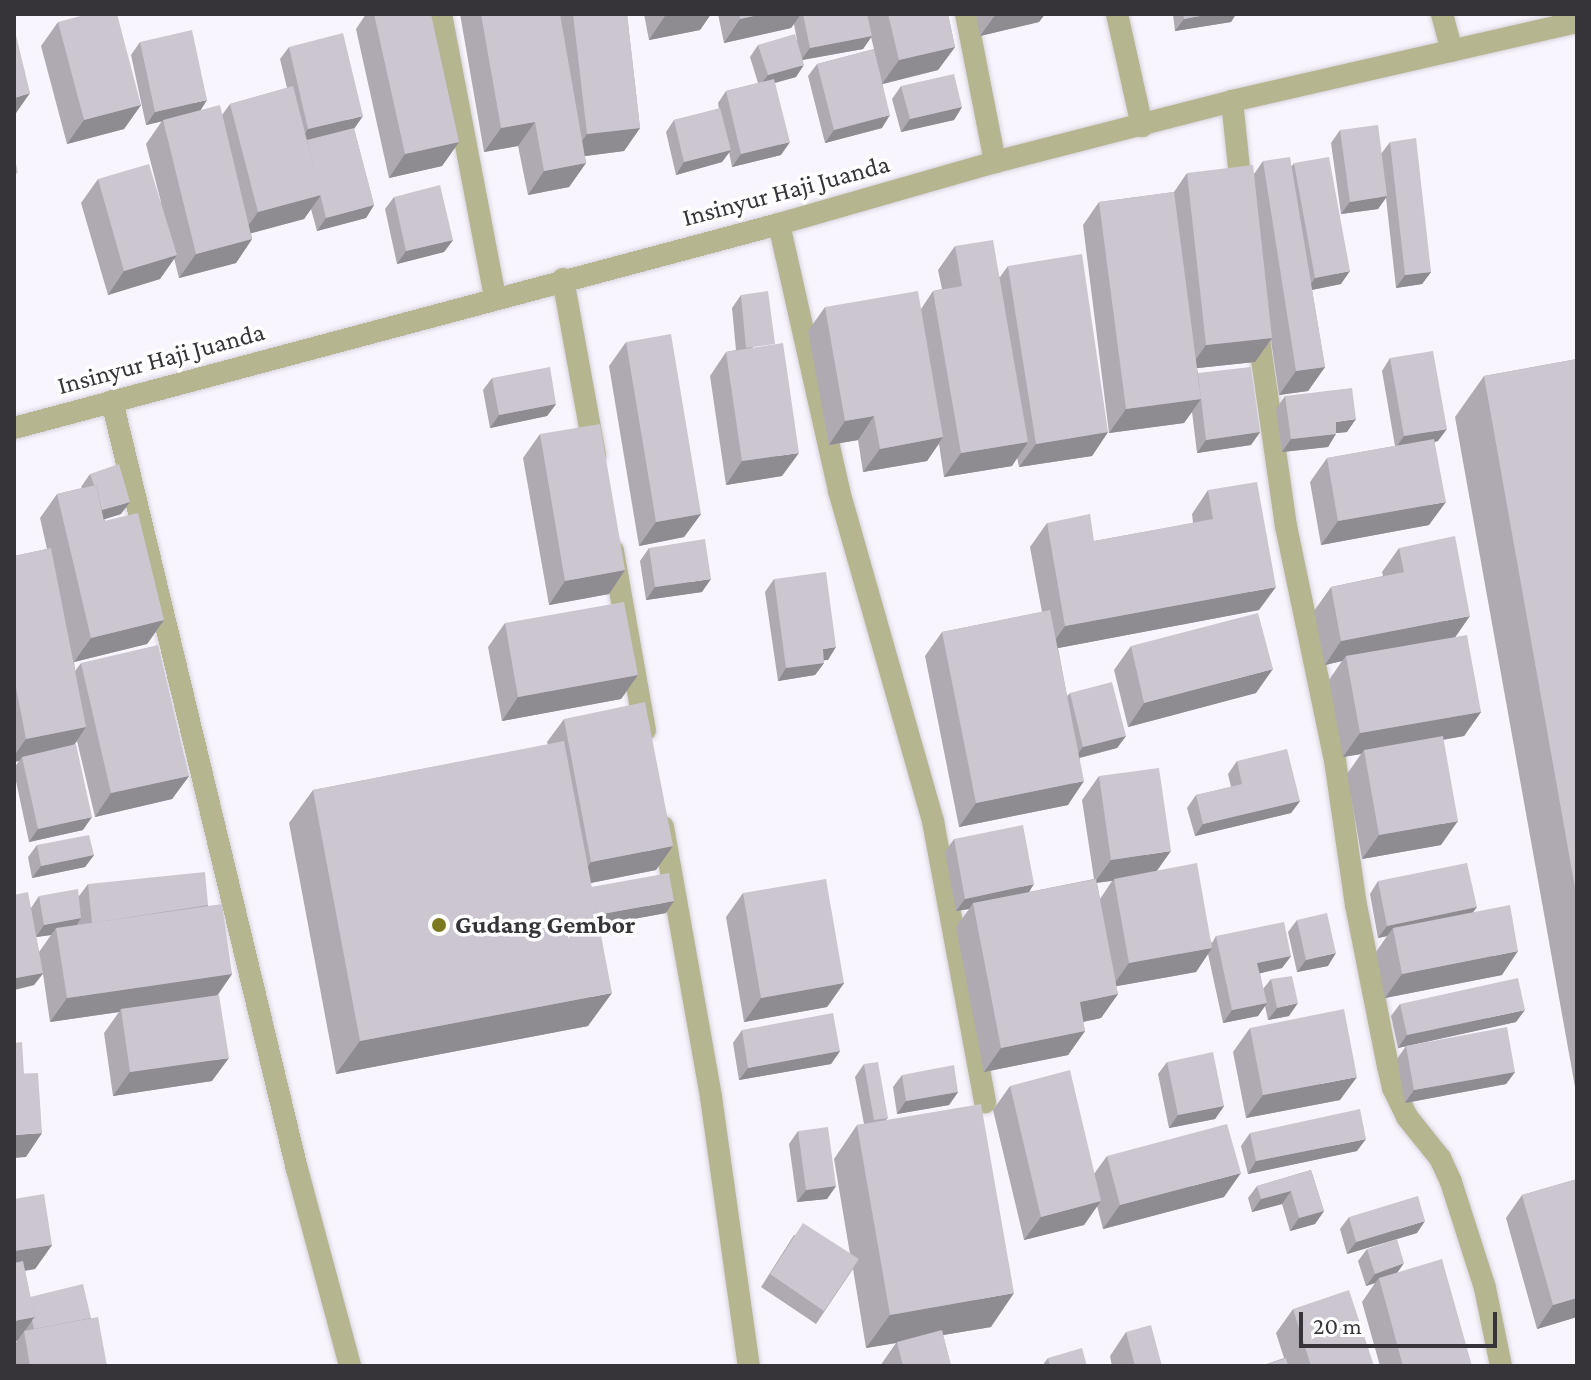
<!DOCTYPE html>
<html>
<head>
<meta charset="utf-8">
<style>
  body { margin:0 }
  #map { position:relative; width:1591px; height:1380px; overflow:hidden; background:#f9f5fe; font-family:"Crimson Pro",serif }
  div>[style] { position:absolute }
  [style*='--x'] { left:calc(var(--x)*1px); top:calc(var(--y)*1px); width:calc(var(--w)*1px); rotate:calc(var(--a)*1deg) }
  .roads { filter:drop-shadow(0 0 2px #d6d2da) drop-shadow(0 0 2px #d6d2da) }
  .minor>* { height:22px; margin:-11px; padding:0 11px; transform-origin:11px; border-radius:11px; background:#b5b590 }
  .tertiary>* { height:22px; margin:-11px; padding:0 11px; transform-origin:11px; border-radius:11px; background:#b5b590 }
  .wall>* { inset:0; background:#afaab2 }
  .shaded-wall>* { inset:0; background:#8e8b91 }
  .building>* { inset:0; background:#cbc6cf }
  .dots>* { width:22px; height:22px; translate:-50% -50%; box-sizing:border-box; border:4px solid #fff; border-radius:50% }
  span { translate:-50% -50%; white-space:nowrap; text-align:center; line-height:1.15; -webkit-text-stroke:7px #fff; paint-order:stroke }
  .street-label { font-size:26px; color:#363438 }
  .poi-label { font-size:26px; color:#363438; font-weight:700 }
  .left { translate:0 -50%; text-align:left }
  .frame { position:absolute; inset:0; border:16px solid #363438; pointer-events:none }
  .scale { position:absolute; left:1299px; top:1312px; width:198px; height:36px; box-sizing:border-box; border:4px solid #363438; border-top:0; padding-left:10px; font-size:24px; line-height:28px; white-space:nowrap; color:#363438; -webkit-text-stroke:6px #fff; paint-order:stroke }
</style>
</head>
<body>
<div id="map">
  <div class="roads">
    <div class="minor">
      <i style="--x:441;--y:14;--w:289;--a:79.2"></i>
      <i style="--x:966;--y:14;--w:151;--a:78.9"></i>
      <i style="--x:1117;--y:14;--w:115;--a:77.4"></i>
      <i style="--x:1442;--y:14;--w:38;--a:75"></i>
      <i style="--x:1232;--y:101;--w:96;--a:84"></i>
      <i style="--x:779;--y:224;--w:274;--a:77.3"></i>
      <i style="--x:839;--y:491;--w:343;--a:74.1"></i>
      <i style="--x:933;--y:821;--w:286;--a:79.5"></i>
      <i style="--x:563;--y:279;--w:179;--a:79.7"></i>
      <i style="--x:1257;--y:325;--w:203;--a:81.8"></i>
      <i style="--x:1286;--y:526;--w:239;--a:78.2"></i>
      <i style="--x:1335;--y:760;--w:147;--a:81.8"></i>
      <i style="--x:1356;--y:905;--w:164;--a:78.8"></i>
      <i style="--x:1388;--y:1066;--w:23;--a:77"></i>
      <i style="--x:1393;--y:1088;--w:32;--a:64"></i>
      <i style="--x:1407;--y:1117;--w:53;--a:51.2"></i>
      <i style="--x:1440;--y:1158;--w:26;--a:65"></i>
      <i style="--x:1451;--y:1182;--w:111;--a:72.2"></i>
      <i style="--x:1485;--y:1288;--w:80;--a:78.4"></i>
      <i style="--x:112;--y:401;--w:790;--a:76.46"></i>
      <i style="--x:297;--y:1169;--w:204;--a:74.9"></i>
      <i style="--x:613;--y:551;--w:182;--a:79.9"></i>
      <i style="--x:663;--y:827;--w:274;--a:79.9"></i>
      <i style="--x:711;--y:1097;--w:272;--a:82"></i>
    </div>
    <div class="tertiary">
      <i style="--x:14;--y:428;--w:792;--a:-14.93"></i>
      <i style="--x:779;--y:224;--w:225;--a:-16"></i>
      <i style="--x:995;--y:162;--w:245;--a:-14.4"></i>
      <i style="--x:1232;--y:101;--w:354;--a:-12.9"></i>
    </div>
  </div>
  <div class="wall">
    <i style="clip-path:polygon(366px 14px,431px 14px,459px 142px,442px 166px,389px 178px,356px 29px)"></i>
    <i style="clip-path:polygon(460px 14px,627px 14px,640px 128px,624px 151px,585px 156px,586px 163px,569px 187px,528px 195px,518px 146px,484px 152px)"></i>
    <i style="clip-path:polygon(644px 14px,711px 14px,700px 30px,649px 40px)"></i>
    <i style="clip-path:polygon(718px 14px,948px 14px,955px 47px,938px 70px,883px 84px,882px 128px,825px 143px,808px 76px,817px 64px,874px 49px,871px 37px,863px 49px,803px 60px,796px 77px,775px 83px,781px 155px,732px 167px,729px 152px,722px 162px,676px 175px,666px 132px,674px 120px,719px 109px,718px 103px,726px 91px,758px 83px,750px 57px,758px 45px,797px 40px,794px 24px,791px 28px,724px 43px)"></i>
    <i style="clip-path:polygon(976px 14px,1045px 14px,1039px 22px,980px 36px)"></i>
    <i style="clip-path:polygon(1173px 14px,1236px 14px,1231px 22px,1175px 31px)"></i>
    <i style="clip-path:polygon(58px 22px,141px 105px,124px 129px,67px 144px,41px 46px)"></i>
    <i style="clip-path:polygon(140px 42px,200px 110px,222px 115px,230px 104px,287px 88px,280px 59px,289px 47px,354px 129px,374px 205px,366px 218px,317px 231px,311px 209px,304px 219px,251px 233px,252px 239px,236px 263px,179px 278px,174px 258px,160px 279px,108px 295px,81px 203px,98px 179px,161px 202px,146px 144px,162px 121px,146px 125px,131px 55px)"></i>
    <i style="clip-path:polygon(901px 86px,962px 107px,954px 120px,901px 132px,892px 99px)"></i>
    <i style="clip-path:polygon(1340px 130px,1381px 154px,1390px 142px,1431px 272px,1422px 284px,1396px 288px,1386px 198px,1378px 209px,1341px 214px,1331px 143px)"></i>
    <i style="clip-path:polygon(1263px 161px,1292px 166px,1294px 163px,1341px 284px,1312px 290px,1325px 367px,1308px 391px,1279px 395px,1271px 340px,1255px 362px,1197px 368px,1198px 373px,1260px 432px,1251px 445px,1197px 453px,1192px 412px,1184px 423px,1109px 433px,1083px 225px,1099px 202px,1174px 192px,1187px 173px,1254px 174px)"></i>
    <i style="clip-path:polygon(394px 197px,453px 240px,444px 252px,397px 264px,385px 209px)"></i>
    <i style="clip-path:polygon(955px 246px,1000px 277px,1008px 266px,1108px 432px,1092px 456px,1019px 467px,1017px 457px,1012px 466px,944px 477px,939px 444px,927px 461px,863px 472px,858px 440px,829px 445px,808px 331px,825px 307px,921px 309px,933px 291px,942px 289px,938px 270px)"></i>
    <i style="clip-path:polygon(741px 295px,782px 476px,726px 485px,710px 376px,726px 352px,736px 350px,732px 308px)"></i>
    <i style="clip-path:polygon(626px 342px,701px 514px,684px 537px,639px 546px,609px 366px)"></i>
    <i style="clip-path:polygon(1390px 358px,1438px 441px,1435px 442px,1429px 525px,1321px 545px,1310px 482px,1327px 458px,1395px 446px,1382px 371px)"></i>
    <i style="clip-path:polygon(1577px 359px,1577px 1098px,1455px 417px,1484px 376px)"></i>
    <i style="clip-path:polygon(492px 378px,556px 404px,547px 416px,490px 428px,483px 390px)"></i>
    <i style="clip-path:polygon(1285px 396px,1347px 432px,1336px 433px,1328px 447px,1282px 452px,1276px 409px)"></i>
    <i style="clip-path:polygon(540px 434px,625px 570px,609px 594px,549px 605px,523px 458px)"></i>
    <i style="clip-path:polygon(90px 474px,121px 514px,104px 519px,164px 620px,147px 644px,74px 662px,75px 671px,81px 663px,189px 776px,172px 799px,95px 817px,77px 741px,74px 745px,83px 830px,29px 842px,14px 772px,14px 768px,19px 761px,14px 762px,14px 556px,47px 549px,40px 518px,57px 494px,82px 488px,81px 487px)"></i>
    <i style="clip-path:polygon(1208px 490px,1259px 610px,1058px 648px,1067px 696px,1070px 693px,1126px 736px,1117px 748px,1080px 758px,1068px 805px,959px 827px,925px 656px,942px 632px,1042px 612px,1030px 547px,1047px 523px,1094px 541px,1193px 523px,1192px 514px)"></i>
    <i style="clip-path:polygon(649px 548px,702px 592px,646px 600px,640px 561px)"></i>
    <i style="clip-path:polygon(1399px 548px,1455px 637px,1481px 712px,1464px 736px,1443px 740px,1441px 845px,1362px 859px,1347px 774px,1361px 754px,1343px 757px,1329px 680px,1342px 661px,1325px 665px,1314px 611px,1331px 587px,1383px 576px,1382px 572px)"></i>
    <i style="clip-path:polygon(774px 579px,828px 660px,824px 660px,824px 663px,815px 675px,778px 681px,765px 592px)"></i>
    <i style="clip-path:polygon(505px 623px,638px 675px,621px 699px,502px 721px,488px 647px)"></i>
    <i style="clip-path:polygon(1131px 646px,1256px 693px,1128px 727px,1114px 670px)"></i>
    <i style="clip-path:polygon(564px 719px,656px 870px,591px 883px,591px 887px,666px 913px,599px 925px,588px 1026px,336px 1074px,289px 823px,313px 790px,548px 745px,547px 742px)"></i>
    <i style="clip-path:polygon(1237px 761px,1300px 801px,1291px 813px,1195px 836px,1187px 808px,1196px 795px,1231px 787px,1228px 774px)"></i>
    <i style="clip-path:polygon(evenodd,1099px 776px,1157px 871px,1212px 943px,1216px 936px,1291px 956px,1282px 968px,1260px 973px,1263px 989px,1271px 979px,1289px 1016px,1268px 1020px,1265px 1006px,1258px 1016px,1223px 1023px,1208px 954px,1196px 972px,1116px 986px,1118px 994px,1101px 1018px,1083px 1022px,1085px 1031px,1068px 1055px,984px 1072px,956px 927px,969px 909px,956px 911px,945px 852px,954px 839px,1029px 892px,1094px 879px,1082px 800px,1099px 776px,1112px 881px,1100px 899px,1097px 883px,1112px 881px)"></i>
    <i style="clip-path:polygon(37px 845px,94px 855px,85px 867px,32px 878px,28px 857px)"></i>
    <i style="clip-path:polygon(1378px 881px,1477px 907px,1472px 913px,1502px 975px,1385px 998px,1376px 952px,1387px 936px,1378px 938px,1370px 894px)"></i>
    <i style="clip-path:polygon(evenodd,88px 884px,208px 905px,232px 974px,218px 995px,212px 1081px,113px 1096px,104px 1033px,119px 1012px,50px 1022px,43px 974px,34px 985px,14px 990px,14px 895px,31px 908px,39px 896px,79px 896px,88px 884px,51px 935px,39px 952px,36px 937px,51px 935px)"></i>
    <i style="clip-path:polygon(743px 893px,844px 983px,827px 1007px,744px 1022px,726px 917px)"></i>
    <i style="clip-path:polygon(1297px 920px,1328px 966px,1297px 972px,1288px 932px)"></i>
    <i style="clip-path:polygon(1400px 1004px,1516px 1022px,1398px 1048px,1391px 1016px)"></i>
    <i style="clip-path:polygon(1250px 1028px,1340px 1100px,1246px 1118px,1233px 1052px)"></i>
    <i style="clip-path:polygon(742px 1030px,840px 1051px,831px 1064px,739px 1080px,733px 1043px)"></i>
    <i style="clip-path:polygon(1406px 1046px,1515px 1072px,1506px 1084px,1405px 1103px,1397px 1059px)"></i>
    <i style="clip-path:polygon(1167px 1062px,1224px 1106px,1215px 1119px,1169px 1128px,1158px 1074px)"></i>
    <i style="clip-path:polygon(864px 1064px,888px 1118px,886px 1120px,991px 1327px,943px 1335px,951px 1366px,880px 1366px,896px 1343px,866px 1348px,853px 1269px,816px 1324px,761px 1287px,794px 1235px,850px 1254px,834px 1159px,857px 1125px,864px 1124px,855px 1077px)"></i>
    <i style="clip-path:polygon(902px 1075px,958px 1092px,949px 1105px,897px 1114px,893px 1087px)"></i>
    <i style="clip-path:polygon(1010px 1086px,1094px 1174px,1107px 1156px,1224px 1197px,1103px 1229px,1097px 1206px,1084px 1225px,1024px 1240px,993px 1110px)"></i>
    <i style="clip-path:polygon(798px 1131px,836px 1186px,827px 1199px,797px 1202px,789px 1144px)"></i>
    <i style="clip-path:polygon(1250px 1133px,1357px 1151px,1248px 1174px,1241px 1146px)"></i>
    <i style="clip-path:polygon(1311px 1170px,1324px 1211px,1315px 1224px,1290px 1231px,1282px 1204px,1252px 1212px,1248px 1198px,1257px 1186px)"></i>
    <i style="clip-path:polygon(1577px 1179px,1577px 1317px,1537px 1329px,1506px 1218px,1522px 1195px)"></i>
    <i style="clip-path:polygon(14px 1199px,52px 1245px,35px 1269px,25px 1271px,30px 1297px,91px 1318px,107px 1366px,14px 1366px,14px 1345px,17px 1341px)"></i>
    <i style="clip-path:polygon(1349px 1217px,1417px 1233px,1347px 1254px,1340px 1229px)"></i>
    <i style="clip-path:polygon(1367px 1249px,1397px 1273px,1472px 1366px,1380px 1366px,1362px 1302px,1375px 1283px,1366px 1286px,1358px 1261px)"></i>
    <i style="clip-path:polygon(1293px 1309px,1374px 1366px,1261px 1366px,1284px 1358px,1276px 1333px)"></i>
    <i style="clip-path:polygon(1126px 1332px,1162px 1366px,1112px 1366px,1110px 1356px)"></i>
    <i style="clip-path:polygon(1048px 1358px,1087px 1366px,1042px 1366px)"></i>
  </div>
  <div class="shaded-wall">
    <i style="clip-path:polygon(677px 14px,711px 14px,700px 30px,649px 40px,665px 16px)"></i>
    <i style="clip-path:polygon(763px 14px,801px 14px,791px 28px,724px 43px,740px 19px)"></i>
    <i style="clip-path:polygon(996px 14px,1045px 14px,1039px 22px,980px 36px)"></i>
    <i style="clip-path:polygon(1211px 14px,1236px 14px,1231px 22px,1175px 31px,1184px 19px)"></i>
    <i style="clip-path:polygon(872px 36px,863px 49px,801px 60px,810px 48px)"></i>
    <i style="clip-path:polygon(955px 47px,938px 70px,882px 84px,899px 60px)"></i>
    <i style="clip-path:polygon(804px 65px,796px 77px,759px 87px,768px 75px)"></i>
    <i style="clip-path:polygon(30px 93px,14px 116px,14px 98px)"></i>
    <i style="clip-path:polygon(207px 100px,199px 113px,146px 125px,155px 112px)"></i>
    <i style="clip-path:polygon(141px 105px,124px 129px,67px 144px,84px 120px)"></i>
    <i style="clip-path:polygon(962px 107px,954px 120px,901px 132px,910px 119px)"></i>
    <i style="clip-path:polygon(890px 115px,882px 128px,825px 143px,834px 130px)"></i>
    <i style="clip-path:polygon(363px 116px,354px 129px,299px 142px,308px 129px)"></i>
    <i style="clip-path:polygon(535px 122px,518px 146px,484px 152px,501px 128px)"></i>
    <i style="clip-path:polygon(640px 128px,624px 151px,570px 158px,587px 134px)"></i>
    <i style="clip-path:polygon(459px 142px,442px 166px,389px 178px,405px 154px)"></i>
    <i style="clip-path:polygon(790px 142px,781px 155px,732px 167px,741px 154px)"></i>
    <i style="clip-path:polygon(731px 150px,722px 162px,676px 175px,684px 162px)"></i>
    <i style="clip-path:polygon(586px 163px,569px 187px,528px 195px,544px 171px)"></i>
    <i style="clip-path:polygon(321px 195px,304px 219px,241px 236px,258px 212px)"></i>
    <i style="clip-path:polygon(1387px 196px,1378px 209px,1341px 214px,1350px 202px)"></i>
    <i style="clip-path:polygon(374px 205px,366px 218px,317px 231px,326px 218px)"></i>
    <i style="clip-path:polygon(252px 239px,236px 263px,179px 278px,196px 254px)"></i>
    <i style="clip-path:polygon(453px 240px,444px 252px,397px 264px,406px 251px)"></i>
    <i style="clip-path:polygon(177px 255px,160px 279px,108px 295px,124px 271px)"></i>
    <i style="clip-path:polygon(1350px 271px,1341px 284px,1306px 291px,1315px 278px)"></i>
    <i style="clip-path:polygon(1431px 272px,1422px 284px,1396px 288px,1405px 275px)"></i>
    <i style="clip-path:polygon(1272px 338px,1255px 362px,1189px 369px,1206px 345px)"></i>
    <i style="clip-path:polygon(1325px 367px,1308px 391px,1279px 395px,1296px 371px)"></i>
    <i style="clip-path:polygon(1201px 399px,1184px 423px,1109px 433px,1126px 409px)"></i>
    <i style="clip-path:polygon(556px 404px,547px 416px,490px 428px,499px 415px)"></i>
    <i style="clip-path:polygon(874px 416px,858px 440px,829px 445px,845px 421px)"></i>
    <i style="clip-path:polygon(1356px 419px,1347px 432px,1327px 434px,1336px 422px)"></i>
    <i style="clip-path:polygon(1447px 429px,1438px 441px,1395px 449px,1404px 436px)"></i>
    <i style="clip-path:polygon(1108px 432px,1092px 456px,1019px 467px,1036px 444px)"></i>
    <i style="clip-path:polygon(1260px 432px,1251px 445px,1197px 453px,1206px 440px)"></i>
    <i style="clip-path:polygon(1336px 434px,1328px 447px,1282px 452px,1291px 439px)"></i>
    <i style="clip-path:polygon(943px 437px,927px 461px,863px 472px,880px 449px)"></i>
    <i style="clip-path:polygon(1028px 442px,1012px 466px,944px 477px,961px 453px)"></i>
    <i style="clip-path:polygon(799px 453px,782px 476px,726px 485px,742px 461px)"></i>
    <i style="clip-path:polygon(130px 502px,121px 514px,93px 523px,101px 510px)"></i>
    <i style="clip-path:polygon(1446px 502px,1429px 525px,1321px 545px,1338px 521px)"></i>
    <i style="clip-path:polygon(701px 514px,684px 537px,639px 546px,656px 522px)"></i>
    <i style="clip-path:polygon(625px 570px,609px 594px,549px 605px,565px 581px)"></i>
    <i style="clip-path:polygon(711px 579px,702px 592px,646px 600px,655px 587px)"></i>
    <i style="clip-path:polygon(1276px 587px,1259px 610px,1048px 650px,1065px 626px)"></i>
    <i style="clip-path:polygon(1470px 616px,1454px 639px,1346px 656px,1342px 661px,1325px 665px,1341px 641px)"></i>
    <i style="clip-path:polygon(164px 620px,147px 644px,74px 662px,91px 638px)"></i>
    <i style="clip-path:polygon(836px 647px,828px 660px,814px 661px,823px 649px)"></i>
    <i style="clip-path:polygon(824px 663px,815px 675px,778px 681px,786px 668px)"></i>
    <i style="clip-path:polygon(1273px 669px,1256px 693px,1128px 727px,1144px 703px)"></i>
    <i style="clip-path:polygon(638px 675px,621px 699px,502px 721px,518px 697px)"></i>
    <i style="clip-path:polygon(1481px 712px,1464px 736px,1365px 753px,1364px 750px,1361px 754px,1343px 757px,1360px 733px)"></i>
    <i style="clip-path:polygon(86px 727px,70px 751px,22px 757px,19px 761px,14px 762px,14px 756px,26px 739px)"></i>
    <i style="clip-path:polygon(1126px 736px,1117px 748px,1074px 759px,1083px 747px)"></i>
    <i style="clip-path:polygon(189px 776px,172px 799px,95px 817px,111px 793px)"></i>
    <i style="clip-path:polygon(1084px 781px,1068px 805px,959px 827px,976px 803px)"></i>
    <i style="clip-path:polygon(1300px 801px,1291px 813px,1195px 836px,1203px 824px)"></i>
    <i style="clip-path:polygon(92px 817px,83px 830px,29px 842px,38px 829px)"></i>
    <i style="clip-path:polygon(1458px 821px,1441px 845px,1362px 859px,1379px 835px)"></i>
    <i style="clip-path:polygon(673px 846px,656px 870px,575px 886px,591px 862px)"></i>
    <i style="clip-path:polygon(1171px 851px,1154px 875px,1094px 883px,1111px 860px)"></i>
    <i style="clip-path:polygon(94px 855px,85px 867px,32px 878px,41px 866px)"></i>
    <i style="clip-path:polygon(1034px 884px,1026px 897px,973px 903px,969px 909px,956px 911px,965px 899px)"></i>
    <i style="clip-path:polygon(674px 901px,666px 913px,586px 928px,595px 915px)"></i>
    <i style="clip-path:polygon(1477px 907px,1468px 919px,1393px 928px,1387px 936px,1378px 938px,1387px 926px)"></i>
    <i style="clip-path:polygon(81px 918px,73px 931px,56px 928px,51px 935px,36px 937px,44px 925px)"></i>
    <i style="clip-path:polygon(1212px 948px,1196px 972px,1112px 987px,1129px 963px)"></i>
    <i style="clip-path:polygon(1518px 951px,1502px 975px,1385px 998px,1402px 974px)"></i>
    <i style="clip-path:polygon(1336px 953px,1328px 966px,1297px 972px,1306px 960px)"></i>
    <i style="clip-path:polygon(1291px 956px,1282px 968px,1249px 976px,1257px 963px)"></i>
    <i style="clip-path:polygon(43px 973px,34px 985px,14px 990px,14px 982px,16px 978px)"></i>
    <i style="clip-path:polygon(232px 974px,215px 998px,121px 1009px,119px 1012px,50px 1022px,67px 998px)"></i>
    <i style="clip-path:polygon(844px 983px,827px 1007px,744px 1022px,761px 998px)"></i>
    <i style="clip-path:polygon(612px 993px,588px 1026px,336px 1074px,360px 1041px)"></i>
    <i style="clip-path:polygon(1118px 994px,1101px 1018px,1063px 1026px,1080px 1002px)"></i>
    <i style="clip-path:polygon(1267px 1003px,1258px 1016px,1223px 1023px,1232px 1010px)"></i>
    <i style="clip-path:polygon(1298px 1003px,1289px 1016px,1268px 1020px,1277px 1008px)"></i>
    <i style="clip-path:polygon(1525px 1010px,1516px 1022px,1398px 1048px,1407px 1035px)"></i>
    <i style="clip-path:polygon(1085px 1031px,1068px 1055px,984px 1072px,1001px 1048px)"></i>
    <i style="clip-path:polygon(840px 1051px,831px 1064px,739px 1080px,748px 1068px)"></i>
    <i style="clip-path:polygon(229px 1058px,212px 1081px,113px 1096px,130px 1072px)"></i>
    <i style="clip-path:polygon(1515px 1072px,1506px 1084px,1405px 1103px,1414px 1090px)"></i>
    <i style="clip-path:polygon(1357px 1077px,1340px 1100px,1246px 1118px,1263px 1095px)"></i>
    <i style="clip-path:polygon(958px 1092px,949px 1105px,897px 1114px,906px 1101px)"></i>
    <i style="clip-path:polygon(1224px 1106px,1215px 1119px,1169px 1128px,1178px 1115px)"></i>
    <i style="clip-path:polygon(42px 1133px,26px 1157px,14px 1158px,14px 1135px)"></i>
    <i style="clip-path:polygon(1366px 1139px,1357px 1151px,1248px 1174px,1256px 1161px)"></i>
    <i style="clip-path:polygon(1241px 1173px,1224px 1197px,1103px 1229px,1120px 1205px)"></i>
    <i style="clip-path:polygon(836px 1186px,827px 1199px,797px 1202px,806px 1190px)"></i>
    <i style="clip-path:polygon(1291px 1191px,1282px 1204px,1252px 1212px,1261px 1199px)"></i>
    <i style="clip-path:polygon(1101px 1201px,1084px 1225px,1024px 1240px,1041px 1217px)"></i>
    <i style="clip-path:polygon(1324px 1211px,1315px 1224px,1290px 1231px,1299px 1218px)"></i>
    <i style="clip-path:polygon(1425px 1221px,1417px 1233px,1347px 1254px,1356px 1242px)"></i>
    <i style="clip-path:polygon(52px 1245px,35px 1269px,14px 1272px,14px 1251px)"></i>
    <i style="clip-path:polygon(1404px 1263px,1395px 1276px,1379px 1278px,1375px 1283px,1366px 1286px,1375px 1274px)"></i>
    <i style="clip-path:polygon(1014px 1293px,991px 1327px,866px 1348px,890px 1315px)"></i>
    <i style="clip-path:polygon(1577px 1298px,1577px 1317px,1537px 1329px,1553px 1305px)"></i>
    <i style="clip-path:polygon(35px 1317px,17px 1341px,14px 1341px,14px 1321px)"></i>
  </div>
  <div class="building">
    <i style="clip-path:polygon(88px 14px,117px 14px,141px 105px,84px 120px,58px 22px)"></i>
    <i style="clip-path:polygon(374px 14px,431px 14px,459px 142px,405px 154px)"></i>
    <i style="clip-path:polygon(481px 14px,560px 14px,586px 163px,544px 171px,535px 122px,501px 128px)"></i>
    <i style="clip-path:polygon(573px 14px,627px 14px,640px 128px,587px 134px)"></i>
    <i style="clip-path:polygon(739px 14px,763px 14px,740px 19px)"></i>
    <i style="clip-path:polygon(803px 14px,867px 14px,872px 36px,810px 48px)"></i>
    <i style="clip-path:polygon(888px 14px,948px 14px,955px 47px,899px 60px)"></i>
    <i style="clip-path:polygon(1183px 14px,1211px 14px,1184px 19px)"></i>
    <i style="clip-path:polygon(14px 27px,30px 93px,14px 98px)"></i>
    <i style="clip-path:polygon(192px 30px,207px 100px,155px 112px,140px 42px)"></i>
    <i style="clip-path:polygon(343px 33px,363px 116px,308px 129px,289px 47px)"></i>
    <i style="clip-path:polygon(795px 34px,804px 65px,768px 75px,758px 45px)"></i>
    <i style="clip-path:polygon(874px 49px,890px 115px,834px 130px,817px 64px)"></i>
    <i style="clip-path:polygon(954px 74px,962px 107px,910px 119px,901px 86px)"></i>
    <i style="clip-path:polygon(774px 79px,790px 142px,741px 154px,726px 91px)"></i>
    <i style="clip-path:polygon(293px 86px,321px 195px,258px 212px,230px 104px)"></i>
    <i style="clip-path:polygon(220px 105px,252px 239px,196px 254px,163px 120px)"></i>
    <i style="clip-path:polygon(720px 108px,731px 150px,684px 162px,674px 120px)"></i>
    <i style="clip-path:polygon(1378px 125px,1387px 196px,1350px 202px,1340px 130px)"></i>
    <i style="clip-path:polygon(354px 128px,374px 205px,326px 218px,307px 140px)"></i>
    <i style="clip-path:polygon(1416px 138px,1431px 272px,1405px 275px,1390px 142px)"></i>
    <i style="clip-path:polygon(14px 155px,18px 173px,14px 174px)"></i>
    <i style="clip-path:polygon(1290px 157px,1325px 367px,1296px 371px,1263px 161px)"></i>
    <i style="clip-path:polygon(1329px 157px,1350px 271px,1315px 278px,1294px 163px)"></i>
    <i style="clip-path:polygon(149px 164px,177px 255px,124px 271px,98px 179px)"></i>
    <i style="clip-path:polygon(1253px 165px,1272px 338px,1206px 345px,1187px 173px)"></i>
    <i style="clip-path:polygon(440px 185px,453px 240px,406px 251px,394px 197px)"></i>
    <i style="clip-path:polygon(1174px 192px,1201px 399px,1126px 409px,1099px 202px)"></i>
    <i style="clip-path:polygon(993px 240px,1028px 442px,961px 453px,933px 291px,962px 286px,955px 246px)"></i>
    <i style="clip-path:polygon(1082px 254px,1108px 432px,1036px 444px,1008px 266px)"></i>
    <i style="clip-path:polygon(768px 291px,775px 344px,746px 348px,741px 295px)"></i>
    <i style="clip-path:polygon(918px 291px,943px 437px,880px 449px,874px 416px,845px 421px,825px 307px)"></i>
    <i style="clip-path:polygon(671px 334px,701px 514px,656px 522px,626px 342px)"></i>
    <i style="clip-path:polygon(783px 343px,799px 453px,742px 461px,726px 352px)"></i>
    <i style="clip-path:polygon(1433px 351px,1447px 429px,1404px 436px,1390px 358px)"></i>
    <i style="clip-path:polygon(1577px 359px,1577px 899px,1484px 376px)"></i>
    <i style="clip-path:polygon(550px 367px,556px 404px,499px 415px,492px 378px)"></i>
    <i style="clip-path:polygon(1251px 367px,1260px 432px,1206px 440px,1198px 373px)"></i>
    <i style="clip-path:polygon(1352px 388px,1356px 419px,1336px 422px,1336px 434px,1291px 439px,1285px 396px)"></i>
    <i style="clip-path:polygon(600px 424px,625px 570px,565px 581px,540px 434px)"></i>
    <i style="clip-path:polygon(1434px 439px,1446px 502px,1338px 521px,1327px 458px)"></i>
    <i style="clip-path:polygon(119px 464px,130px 502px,102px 510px,96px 485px,94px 485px,90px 474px)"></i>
    <i style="clip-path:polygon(1257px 482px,1276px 587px,1065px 626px,1047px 523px,1090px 514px,1094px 541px,1213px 519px,1208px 490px)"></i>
    <i style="clip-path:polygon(96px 485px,104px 521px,138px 513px,164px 620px,91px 638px,57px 494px)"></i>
    <i style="clip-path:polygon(1455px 536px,1470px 616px,1341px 641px,1331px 587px,1404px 572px,1399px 548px)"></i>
    <i style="clip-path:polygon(705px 539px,711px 579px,655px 587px,649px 548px)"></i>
    <i style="clip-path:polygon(51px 548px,86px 727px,26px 739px,14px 677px,14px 556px)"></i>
    <i style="clip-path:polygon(826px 572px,836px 647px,823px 649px,824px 663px,786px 668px,774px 579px)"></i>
    <i style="clip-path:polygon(624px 602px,638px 675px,518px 697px,505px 623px)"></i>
    <i style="clip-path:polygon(1050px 610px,1084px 781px,976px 803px,942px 632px)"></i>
    <i style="clip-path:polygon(1258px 613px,1273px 669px,1144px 703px,1131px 646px)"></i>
    <i style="clip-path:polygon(1467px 635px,1481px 712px,1360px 733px,1346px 656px)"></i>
    <i style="clip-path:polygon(158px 645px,189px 776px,111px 793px,81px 663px)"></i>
    <i style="clip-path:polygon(1112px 682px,1126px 736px,1083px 747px,1070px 693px)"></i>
    <i style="clip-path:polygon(645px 702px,673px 846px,591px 862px,564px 719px)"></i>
    <i style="clip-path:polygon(1443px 736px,1458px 821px,1379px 835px,1364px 750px)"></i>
    <i style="clip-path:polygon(564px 741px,612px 993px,360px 1041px,313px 790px)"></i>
    <i style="clip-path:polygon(76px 744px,92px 817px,38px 829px,22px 757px)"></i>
    <i style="clip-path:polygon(1287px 749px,1300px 801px,1203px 824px,1196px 795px,1242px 784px,1237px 761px)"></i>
    <i style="clip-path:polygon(1159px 768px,1171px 851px,1111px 860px,1099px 776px)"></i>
    <i style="clip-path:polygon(1023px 825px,1034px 884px,965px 899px,954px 839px)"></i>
    <i style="clip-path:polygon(89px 835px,94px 855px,41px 866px,37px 845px)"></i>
    <i style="clip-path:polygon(1197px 863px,1212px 948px,1129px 963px,1114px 879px)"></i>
    <i style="clip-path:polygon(1467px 863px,1477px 907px,1387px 926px,1378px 881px)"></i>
    <i style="clip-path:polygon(205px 872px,208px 905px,92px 923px,88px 884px)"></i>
    <i style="clip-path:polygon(669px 873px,674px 901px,597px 915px,591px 887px)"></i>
    <i style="clip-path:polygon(826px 879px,844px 983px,761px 998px,743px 893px)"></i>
    <i style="clip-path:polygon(1096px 879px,1118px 994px,1080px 1002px,1085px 1031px,1001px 1048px,973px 903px)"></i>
    <i style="clip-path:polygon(78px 889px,81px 918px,44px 925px,39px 896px)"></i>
    <i style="clip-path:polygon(28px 892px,43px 973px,16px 978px,14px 966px,14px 895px)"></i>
    <i style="clip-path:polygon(222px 904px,232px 974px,67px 998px,56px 928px)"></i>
    <i style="clip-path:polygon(1510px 905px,1518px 951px,1402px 974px,1393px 928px)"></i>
    <i style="clip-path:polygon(1327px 913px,1336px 953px,1306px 960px,1297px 920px)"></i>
    <i style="clip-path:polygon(1284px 922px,1291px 956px,1257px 963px,1267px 1003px,1232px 1010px,1216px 936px)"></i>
    <i style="clip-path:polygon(1292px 976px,1298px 1003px,1277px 1008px,1271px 979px)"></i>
    <i style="clip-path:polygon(1518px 978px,1525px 1010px,1407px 1035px,1400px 1004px)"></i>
    <i style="clip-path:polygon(219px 995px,229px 1058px,130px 1072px,121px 1009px)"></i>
    <i style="clip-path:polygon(1344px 1009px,1357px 1077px,1263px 1095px,1250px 1028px)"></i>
    <i style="clip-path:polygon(833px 1013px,840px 1051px,748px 1068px,742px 1030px)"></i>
    <i style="clip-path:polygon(1507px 1027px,1515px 1072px,1414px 1090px,1406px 1046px)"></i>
    <i style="clip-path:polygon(22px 1042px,24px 1074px,14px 1074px,14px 1043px)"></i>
    <i style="clip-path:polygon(1213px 1052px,1224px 1106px,1178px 1115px,1167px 1062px)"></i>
    <i style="clip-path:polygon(878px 1062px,888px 1118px,874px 1120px,864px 1064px)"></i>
    <i style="clip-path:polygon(954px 1065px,958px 1092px,906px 1101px,902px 1075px)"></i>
    <i style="clip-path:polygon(1070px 1070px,1101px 1201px,1041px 1217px,1010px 1086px)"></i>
    <i style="clip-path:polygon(38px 1073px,42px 1133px,14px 1135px,14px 1074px)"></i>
    <i style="clip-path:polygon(981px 1104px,1014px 1293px,890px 1315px,857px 1125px)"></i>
    <i style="clip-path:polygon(1360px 1109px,1366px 1139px,1256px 1161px,1250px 1133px)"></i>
    <i style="clip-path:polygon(1227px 1124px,1241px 1173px,1120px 1205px,1107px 1156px)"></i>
    <i style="clip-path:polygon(828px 1127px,836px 1186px,806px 1190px,798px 1131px)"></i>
    <i style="clip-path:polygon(1311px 1170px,1324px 1211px,1299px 1218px,1291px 1191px,1261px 1199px,1257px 1186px)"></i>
    <i style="clip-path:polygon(1577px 1179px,1577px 1298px,1553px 1305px,1522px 1195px)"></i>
    <i style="clip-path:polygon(44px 1194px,52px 1245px,14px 1251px,14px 1199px)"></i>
    <i style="clip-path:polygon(1418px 1196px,1425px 1221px,1356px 1242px,1349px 1217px)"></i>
    <i style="clip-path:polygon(803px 1223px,859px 1259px,824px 1311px,770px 1274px)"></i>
    <i style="clip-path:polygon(1397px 1239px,1404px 1263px,1375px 1274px,1367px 1249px)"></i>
    <i style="clip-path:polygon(1442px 1259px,1472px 1366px,1403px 1366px,1379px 1278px)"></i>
    <i style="clip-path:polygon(23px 1261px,35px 1317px,14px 1321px,14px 1263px)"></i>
    <i style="clip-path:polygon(83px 1284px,91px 1318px,34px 1329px,32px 1320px,35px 1317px,30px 1297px)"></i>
    <i style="clip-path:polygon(1349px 1290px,1374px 1366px,1311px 1366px,1293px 1309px)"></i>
    <i style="clip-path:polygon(98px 1317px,107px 1366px,30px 1366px,24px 1331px)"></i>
    <i style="clip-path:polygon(1151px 1325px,1162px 1366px,1135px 1366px,1126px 1332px)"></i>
    <i style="clip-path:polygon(942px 1330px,951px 1366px,903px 1366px,897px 1342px)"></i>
    <i style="clip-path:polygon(1082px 1348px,1087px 1366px,1050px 1366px,1048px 1358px)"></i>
    <i style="clip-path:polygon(1286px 1358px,1288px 1366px,1261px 1366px)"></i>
  </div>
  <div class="dots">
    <i style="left:439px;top:925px;background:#7d791f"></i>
  </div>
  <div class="street-label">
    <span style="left:786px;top:191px;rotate:-15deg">Insinyur Haji Juanda</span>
    <span style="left:161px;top:359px;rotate:-15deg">Insinyur Haji Juanda</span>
  </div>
  <div class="poi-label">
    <span class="left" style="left:455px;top:925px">Gudang Gembor</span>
  </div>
  <div class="frame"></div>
  <div class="scale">20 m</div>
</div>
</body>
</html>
